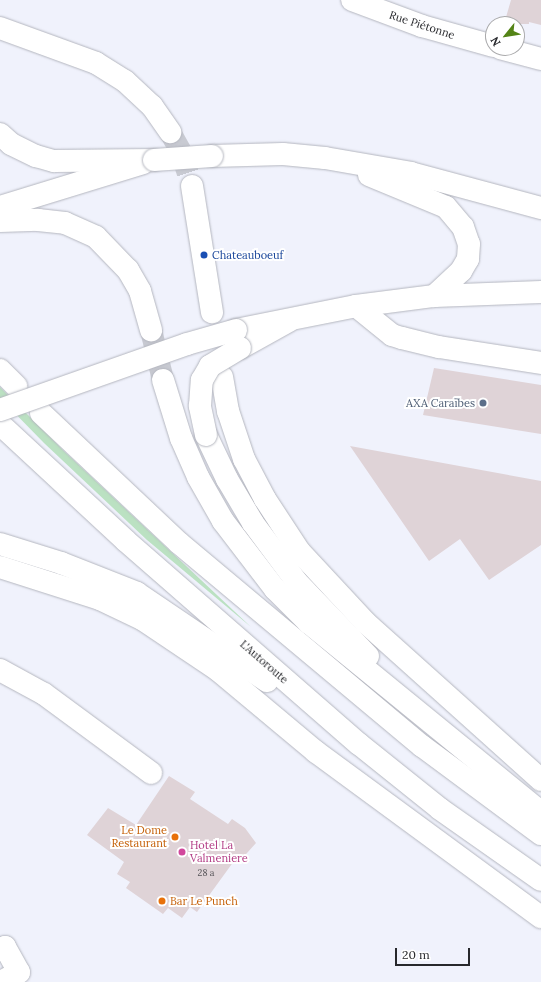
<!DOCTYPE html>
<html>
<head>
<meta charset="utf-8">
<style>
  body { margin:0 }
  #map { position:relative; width:541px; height:982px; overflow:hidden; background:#f0f2fc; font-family:Lora,serif }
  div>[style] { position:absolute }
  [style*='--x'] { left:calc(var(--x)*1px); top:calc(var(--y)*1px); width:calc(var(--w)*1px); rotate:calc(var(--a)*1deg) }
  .green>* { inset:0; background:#bbe1c2 }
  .building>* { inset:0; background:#dfd3d7 }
  .minor-tunnel>* { height:22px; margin-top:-11px; transform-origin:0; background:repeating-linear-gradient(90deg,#c8cad2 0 22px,transparent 0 33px) }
  .highway-tunnel>* { height:22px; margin-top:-11px; transform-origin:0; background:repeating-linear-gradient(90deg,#c8cad2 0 22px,transparent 0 33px) }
  .roads { filter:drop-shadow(0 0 1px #b4b6bf) drop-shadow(0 0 1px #b4b6bf) }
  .minor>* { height:22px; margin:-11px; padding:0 11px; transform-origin:11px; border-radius:11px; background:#fff }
  .major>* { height:22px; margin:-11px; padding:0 11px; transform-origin:11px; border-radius:11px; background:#fff }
  .highway>* { height:22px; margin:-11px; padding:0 11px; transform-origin:11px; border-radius:11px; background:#fff }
  .bridges { filter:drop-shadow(0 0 1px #b4b6bf) drop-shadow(0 0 1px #b4b6bf) }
  .major-bridge>* { height:22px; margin:-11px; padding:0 11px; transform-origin:11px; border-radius:11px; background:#fff }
  .highway-bridge>* { height:22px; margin:-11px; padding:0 11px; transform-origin:11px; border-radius:11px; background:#fff }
  .dots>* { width:11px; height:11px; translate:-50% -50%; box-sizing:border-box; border:2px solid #fff; border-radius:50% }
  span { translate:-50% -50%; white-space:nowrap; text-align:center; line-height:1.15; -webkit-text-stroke:4px #fff; paint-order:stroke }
  .number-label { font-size:9px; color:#555357 }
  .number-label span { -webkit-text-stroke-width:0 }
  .street-label { font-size:11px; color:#27282c }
  .transit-label { font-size:11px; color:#164399 }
  .left { translate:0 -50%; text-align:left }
  .service-label { font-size:11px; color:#4e5e75 }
  .right { translate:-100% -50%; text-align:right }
  .food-label { font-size:11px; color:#c56008 }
  .hotel-label { font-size:11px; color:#b23c85 }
  .north { position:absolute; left:485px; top:16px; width:40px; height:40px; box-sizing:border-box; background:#fff; border:1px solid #a9a9ab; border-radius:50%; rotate:240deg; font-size:11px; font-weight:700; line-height:16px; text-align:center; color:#27282c }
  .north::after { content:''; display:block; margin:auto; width:14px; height:18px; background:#548416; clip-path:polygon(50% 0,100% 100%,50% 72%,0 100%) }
  .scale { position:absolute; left:395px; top:948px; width:75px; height:18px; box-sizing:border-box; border:2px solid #27282c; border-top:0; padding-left:5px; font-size:12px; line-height:14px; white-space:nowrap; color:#27282c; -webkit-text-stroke:3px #fff; paint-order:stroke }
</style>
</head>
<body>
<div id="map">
  <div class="green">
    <i style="clip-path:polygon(0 387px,65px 452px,251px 627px,147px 540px,44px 443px,0 398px)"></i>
  </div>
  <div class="building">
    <i style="clip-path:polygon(511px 0,541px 0,541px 25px,529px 22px,529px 24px,504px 24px)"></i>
    <i style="clip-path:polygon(434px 368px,541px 385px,541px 434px,423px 415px)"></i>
    <i style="clip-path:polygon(350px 446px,541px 481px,541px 545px,489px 580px,460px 539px,429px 561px)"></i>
    <i style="clip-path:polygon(169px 776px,195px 792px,190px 799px,228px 824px,232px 819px,245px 828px,256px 843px,238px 863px,234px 861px,197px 912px,190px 907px,182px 918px,168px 908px,163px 914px,126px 888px,130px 882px,117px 874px,124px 862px,87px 835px,108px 808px,136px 825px)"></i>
  </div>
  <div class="minor-tunnel">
    <i style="--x:170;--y:132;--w:23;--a:61"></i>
    <i style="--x:181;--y:152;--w:36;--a:72"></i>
  </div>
  <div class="highway-tunnel">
    <i style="--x:151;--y:330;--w:51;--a:76.5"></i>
  </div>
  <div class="roads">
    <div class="minor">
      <i style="--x:352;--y:0;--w:75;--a:20.4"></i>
      <i style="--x:422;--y:26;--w:74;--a:15.7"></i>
      <i style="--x:0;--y:28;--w:102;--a:20"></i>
      <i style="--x:96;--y:63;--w:34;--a:32"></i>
      <i style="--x:125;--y:81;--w:37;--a:43"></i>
      <i style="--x:152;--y:106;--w:32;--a:55"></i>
      <i style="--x:500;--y:48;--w:42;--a:15"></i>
      <i style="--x:192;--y:186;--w:128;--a:81"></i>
      <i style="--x:356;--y:306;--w:46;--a:38.9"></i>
      <i style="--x:392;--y:335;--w:10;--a:17"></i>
      <i style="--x:402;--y:338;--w:38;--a:14"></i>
      <i style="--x:439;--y:347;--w:103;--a:8.9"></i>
      <i style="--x:222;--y:377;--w:35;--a:80"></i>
      <i style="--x:228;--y:411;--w:51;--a:71.6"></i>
      <i style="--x:244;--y:459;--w:45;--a:62.3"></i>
      <i style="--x:265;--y:499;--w:62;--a:56.8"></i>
      <i style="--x:299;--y:551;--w:98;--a:47.1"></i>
      <i style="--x:366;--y:623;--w:235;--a:41.9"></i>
      <i style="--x:0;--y:567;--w:105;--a:17.7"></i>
      <i style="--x:100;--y:599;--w:47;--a:25.5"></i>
      <i style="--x:142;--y:619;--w:92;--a:33.9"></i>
      <i style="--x:218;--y:670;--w:128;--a:39.9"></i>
      <i style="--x:316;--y:752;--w:279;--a:36.3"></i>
      <i style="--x:0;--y:670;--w:50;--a:28.6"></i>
      <i style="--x:44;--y:694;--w:133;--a:36.4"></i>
      <i style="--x:0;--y:950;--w:6;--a:-31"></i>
      <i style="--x:5;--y:947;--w:29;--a:61"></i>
      <i style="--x:19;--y:972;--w:21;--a:151"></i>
    </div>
    <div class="major">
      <i style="--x:212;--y:156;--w:71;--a:-1.6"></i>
      <i style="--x:283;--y:154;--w:42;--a:5.4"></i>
      <i style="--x:325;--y:158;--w:87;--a:9.9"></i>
      <i style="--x:411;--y:173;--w:135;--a:15.1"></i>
      <i style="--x:369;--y:175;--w:83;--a:22.6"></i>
      <i style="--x:446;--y:207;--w:26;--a:50"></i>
      <i style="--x:463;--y:227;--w:18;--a:71"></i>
      <i style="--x:469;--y:244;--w:15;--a:94"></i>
      <i style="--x:468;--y:259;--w:14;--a:120"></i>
      <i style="--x:461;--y:271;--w:37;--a:137"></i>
      <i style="--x:0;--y:207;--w:150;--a:-17.1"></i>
      <i style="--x:236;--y:330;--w:122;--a:-11.3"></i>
      <i style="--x:356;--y:306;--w:79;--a:-7.3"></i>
      <i style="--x:434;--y:296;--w:107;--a:-2.1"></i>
    </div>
    <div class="highway">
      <i style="--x:0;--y:134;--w:15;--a:42"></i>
      <i style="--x:11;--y:144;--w:28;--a:26"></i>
      <i style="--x:36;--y:156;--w:19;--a:16"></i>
      <i style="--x:54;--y:161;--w:100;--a:-0.6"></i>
      <i style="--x:0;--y:221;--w:38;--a:-2"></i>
      <i style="--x:38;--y:220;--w:27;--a:6"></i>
      <i style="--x:65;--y:223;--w:34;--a:24"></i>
      <i style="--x:96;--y:237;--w:46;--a:45.9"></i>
      <i style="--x:128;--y:270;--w:24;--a:60"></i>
      <i style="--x:140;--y:291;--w:41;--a:74.2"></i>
      <i style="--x:240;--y:348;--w:56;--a:-28.9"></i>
      <i style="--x:0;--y:370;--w:23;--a:45"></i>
      <i style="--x:163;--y:380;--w:61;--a:72.8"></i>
      <i style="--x:181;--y:438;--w:43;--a:66.4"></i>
      <i style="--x:198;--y:477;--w:51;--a:60.4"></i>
      <i style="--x:223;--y:521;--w:86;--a:52.6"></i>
      <i style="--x:275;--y:589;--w:48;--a:45"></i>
      <i style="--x:309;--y:623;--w:299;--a:39.2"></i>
      <i style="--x:41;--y:413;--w:190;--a:43.3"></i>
      <i style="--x:179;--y:543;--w:317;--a:39.9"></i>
      <i style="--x:422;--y:746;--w:148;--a:36.5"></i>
      <i style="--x:2;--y:426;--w:169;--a:42.8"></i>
      <i style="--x:126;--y:541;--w:309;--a:41.1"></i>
      <i style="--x:359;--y:744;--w:104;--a:38.7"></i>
      <i style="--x:440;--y:809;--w:123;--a:35.1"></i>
      <i style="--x:206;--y:435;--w:49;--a:64.5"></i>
      <i style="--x:227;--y:479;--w:51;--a:59.4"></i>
      <i style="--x:253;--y:523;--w:72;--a:53.4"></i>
      <i style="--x:296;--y:581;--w:104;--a:46.2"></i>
      <i style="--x:0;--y:544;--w:64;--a:17.3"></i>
      <i style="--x:61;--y:563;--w:82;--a:21.5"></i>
      <i style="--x:137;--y:593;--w:157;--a:34.1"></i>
    </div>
  </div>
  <div class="bridges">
    <div class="major-bridge">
      <i style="--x:154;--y:160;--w:58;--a:-3.9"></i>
      <i style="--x:0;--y:410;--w:198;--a:-19.4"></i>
      <i style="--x:187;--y:344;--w:51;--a:-15.9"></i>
    </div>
    <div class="highway-bridge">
      <i style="--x:206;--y:435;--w:30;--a:-102"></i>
      <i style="--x:200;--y:406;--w:26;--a:-86"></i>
      <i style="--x:202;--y:380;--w:16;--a:-60"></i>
      <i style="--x:210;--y:366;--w:35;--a:-31"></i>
    </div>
  </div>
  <div class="dots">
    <i style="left:204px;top:255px;background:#1a4fb4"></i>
    <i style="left:483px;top:403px;background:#5c6f8a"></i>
    <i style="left:175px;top:837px;background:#e8710a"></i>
    <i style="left:182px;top:852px;background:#d1479c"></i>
    <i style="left:162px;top:901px;background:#e8710a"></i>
  </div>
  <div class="number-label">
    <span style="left:206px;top:873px">28 a</span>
  </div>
  <div class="street-label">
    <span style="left:422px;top:25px;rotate:18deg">Rue Piétonne</span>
    <span style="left:264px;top:662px;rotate:41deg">L'Autoroute</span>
  </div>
  <div class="transit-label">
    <span class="left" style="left:212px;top:255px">Chateauboeuf</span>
  </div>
  <div class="service-label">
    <span class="right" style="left:475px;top:403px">AXA Caraïbes</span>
  </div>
  <div class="food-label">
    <span class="right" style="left:167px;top:837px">Le Dome<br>Restaurant</span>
    <span class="left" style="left:170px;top:901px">Bar Le Punch</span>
  </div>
  <div class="hotel-label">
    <span class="left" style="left:190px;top:852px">Hotel La<br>Valmeniere</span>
  </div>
  <div class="north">N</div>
  <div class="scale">20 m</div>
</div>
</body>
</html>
